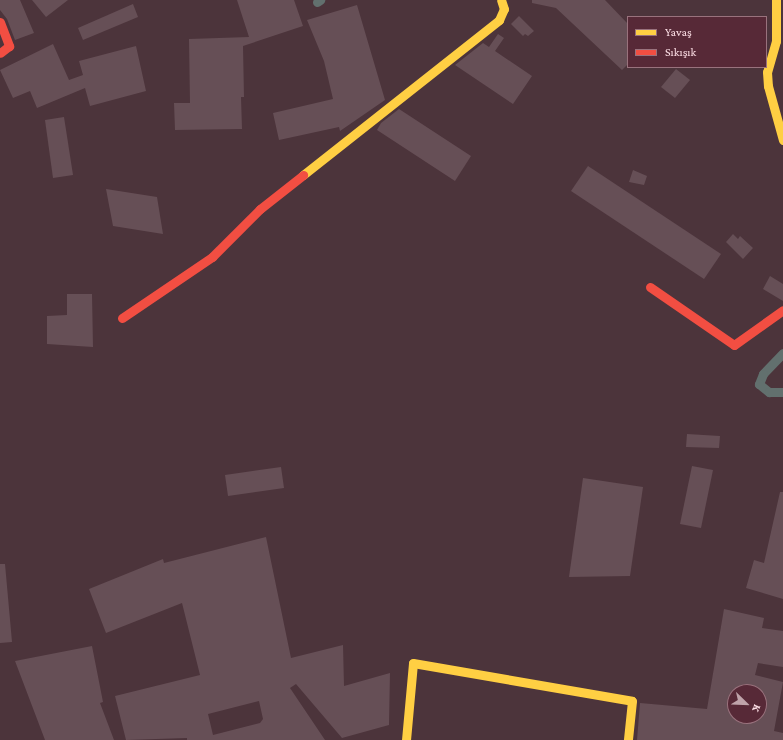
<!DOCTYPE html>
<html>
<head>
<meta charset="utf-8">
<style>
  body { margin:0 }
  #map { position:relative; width:783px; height:740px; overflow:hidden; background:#4c343b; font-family:"Crimson Pro",serif }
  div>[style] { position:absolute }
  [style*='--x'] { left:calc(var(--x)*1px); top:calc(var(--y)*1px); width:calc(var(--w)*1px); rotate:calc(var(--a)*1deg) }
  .building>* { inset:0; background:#664f56 }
  .street>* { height:9px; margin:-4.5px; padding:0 4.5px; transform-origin:4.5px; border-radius:4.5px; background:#62706e }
  .slow>* { height:9px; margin:-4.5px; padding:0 4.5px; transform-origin:4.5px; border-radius:4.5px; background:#ffcf43 }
  .jam>* { height:9px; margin:-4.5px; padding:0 4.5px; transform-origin:4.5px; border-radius:4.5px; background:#f24e42 }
  span { translate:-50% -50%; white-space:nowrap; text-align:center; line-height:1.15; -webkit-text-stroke:4px #572937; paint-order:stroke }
  .legend { position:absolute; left:627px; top:16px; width:140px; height:52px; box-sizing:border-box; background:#572937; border:1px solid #99727d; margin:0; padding:5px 7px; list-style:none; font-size:12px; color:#fddfe6 }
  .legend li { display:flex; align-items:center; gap:8px; height:20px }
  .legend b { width:20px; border:1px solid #99727d }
  .north { position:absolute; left:727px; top:684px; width:40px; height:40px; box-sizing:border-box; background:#572937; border:1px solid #99727d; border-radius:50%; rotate:113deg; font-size:11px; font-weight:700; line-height:16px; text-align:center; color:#fddfe6 }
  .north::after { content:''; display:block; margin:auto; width:14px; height:18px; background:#bfa3aa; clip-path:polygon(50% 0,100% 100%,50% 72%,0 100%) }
</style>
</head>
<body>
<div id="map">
  <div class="building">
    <i style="clip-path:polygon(0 0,20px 0,34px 33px,15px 40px,7px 19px,0 10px)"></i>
    <i style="clip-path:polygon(32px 0,68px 0,46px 17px)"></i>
    <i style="clip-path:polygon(237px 0,294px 0,303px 26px,243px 46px,244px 97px,241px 97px,242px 129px,175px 130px,174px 103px,190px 103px,189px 39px,249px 37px)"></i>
    <i style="clip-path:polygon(532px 0,605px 0,628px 24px,628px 64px,622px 70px,556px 8px,532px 3px)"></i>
    <i style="clip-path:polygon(133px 4px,138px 17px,83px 40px,78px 28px)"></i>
    <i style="clip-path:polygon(357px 5px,385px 100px,340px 131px,339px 127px,279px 140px,273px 113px,333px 99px,324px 61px,307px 20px)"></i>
    <i style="clip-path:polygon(519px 16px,534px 31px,528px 36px,525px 34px,523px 36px,511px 24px)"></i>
    <i style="clip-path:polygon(498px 34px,504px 38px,495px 51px,532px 76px,513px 104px,455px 65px,483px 43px,489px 47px)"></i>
    <i style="clip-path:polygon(53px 44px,69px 80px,83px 75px,79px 61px,136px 46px,146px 91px,90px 106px,85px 88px,37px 108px,30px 91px,13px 98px,0 70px)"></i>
    <i style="clip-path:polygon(676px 69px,690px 80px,675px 98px,661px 87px)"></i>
    <i style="clip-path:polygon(399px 109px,471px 156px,455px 181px,377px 130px,381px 123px)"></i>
    <i style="clip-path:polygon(64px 117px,73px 175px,53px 178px,45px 120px)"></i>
    <i style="clip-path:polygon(588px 166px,721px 254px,704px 279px,571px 191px)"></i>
    <i style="clip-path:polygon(633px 170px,647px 176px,644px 185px,629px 182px)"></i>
    <i style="clip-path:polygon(106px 189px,157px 197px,163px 234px,113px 226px)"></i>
    <i style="clip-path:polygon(733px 234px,738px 239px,740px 236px,753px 248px,743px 259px,726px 242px)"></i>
    <i style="clip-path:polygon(770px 276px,783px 284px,783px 301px,763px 289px)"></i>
    <i style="clip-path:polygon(67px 294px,92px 294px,93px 347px,47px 344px,47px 316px,67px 315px)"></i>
    <i style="clip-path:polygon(687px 434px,720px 436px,719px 448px,686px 447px)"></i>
    <i style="clip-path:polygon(692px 466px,713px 470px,701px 528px,680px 524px)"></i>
    <i style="clip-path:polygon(281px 467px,284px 488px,228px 496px,225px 475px)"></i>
    <i style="clip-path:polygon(583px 478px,643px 487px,630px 576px,569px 577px)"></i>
    <i style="clip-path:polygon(780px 492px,783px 492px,783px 599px,746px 588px,754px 560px,764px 563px)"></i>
    <i style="clip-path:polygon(evenodd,266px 537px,291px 658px,343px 645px,344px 686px,390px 673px,389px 725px,342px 738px,296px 684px,290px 688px,325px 740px,187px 740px,187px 738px,126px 740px,115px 696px,200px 675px,182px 603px,106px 633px,89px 589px,163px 559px,164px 563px,266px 537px,259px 701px,263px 719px,260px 723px,213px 735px,208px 714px,259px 701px)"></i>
    <i style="clip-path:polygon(0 564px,5px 564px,12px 642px,0 643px)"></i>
    <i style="clip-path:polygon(evenodd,724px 609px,764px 618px,762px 628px,783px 631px,783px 667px,758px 663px,755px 675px,783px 682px,774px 731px,783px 733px,783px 740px,637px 740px,640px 703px,707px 709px,724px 609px,735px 692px,759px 692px,759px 716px,735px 716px,735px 692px)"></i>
    <i style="clip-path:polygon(92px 646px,103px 702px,100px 703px,114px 740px,45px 740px,15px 661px)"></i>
  </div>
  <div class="street">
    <i style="--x:317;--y:2;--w:4;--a:-34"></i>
    <i style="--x:783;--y:353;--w:29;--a:134"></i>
    <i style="--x:763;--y:374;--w:11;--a:112"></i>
    <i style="--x:759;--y:384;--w:13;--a:39"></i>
    <i style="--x:769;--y:392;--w:14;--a:0"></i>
  </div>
  <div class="slow">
    <i style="--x:776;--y:0;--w:41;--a:90"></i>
    <i style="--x:776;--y:41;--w:32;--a:106"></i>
    <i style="--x:767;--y:72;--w:14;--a:86"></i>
    <i style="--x:768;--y:86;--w:56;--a:74.5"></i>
    <i style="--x:303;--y:175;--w:250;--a:-38.3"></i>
    <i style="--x:499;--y:20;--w:12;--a:-66"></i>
    <i style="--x:504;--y:9;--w:9;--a:-108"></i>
    <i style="--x:406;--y:740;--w:77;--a:-84.8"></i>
    <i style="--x:413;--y:663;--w:222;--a:9.8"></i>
    <i style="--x:632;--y:701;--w:39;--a:96"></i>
  </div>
  <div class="jam">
    <i style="--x:0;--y:22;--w:26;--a:69"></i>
    <i style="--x:9;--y:46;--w:11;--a:142"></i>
    <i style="--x:650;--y:287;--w:102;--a:34.6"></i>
    <i style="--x:734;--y:345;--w:60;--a:-35.5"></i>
    <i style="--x:122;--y:318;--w:109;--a:-34.1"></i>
    <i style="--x:212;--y:257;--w:68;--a:-45"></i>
    <i style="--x:260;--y:209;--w:55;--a:-38.3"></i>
  </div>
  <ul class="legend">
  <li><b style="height:5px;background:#ffcf43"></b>Yavaş</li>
  <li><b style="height:5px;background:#f24e42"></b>Sıkışık</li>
  </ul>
  <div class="north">K</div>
</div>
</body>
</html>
